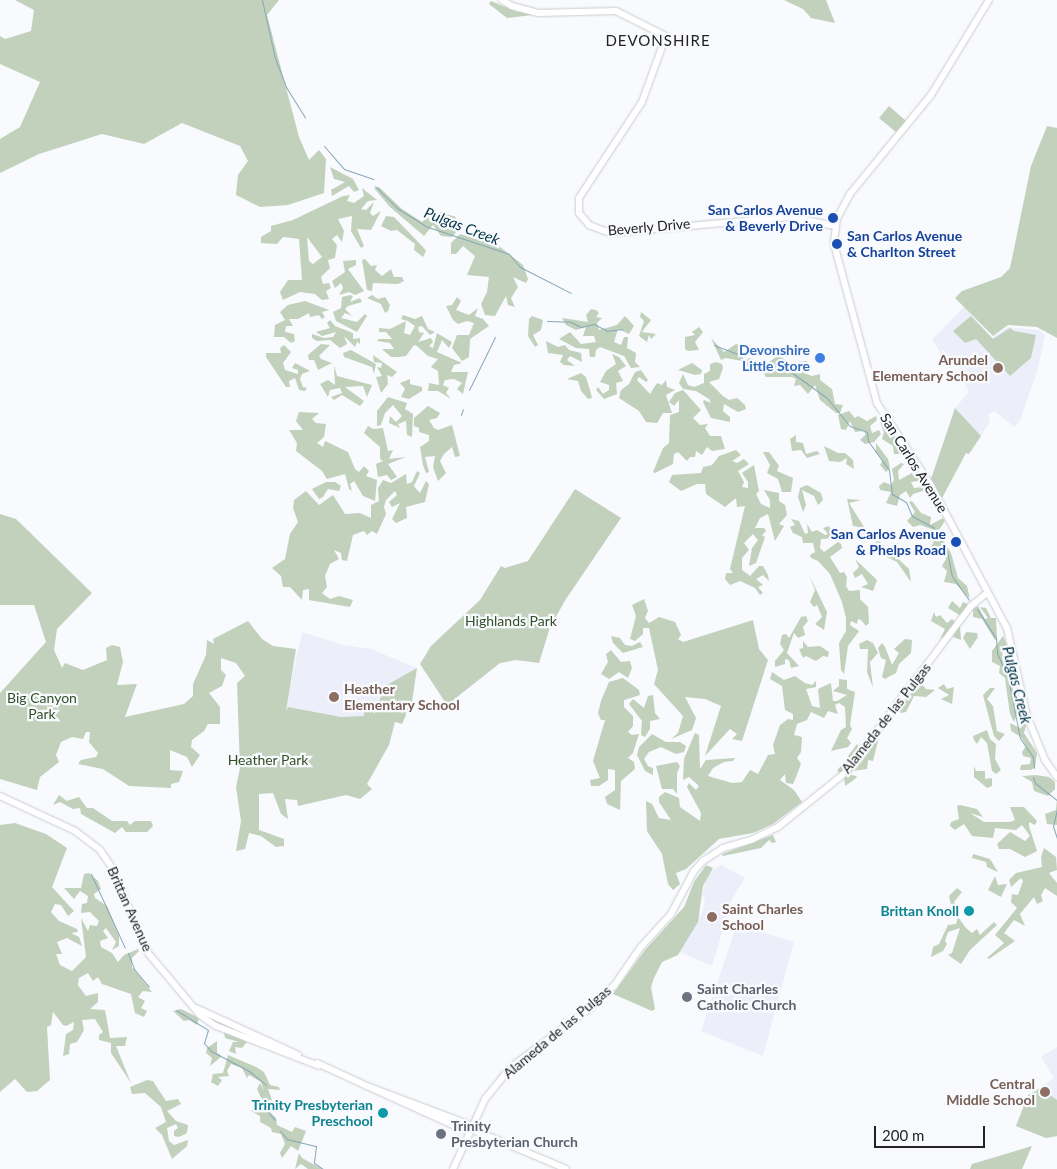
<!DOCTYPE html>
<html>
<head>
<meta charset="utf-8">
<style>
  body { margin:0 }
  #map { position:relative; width:1057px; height:1169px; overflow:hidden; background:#f8fafe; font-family:Lato,sans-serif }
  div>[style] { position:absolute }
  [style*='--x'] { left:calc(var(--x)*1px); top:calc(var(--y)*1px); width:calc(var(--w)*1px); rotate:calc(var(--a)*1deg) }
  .built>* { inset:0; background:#eceffa }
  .green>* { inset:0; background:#c1d1bb }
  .stream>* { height:1px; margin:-0.5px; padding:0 0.5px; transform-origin:0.5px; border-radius:0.5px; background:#85a8b7 }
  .roads { filter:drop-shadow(0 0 1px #caccd0) drop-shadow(0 0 1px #caccd0) }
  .secondary>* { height:6px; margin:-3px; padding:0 3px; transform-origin:3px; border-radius:3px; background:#fff }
  .dots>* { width:14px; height:14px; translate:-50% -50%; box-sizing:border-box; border:2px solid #f8fafe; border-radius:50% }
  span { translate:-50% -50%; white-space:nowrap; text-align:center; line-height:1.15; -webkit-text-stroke:4.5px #f8fafe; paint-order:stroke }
  .transit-label { font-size:14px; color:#164399; font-weight:700 }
  .right { translate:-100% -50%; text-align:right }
  .left { translate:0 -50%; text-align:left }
  .street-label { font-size:14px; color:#232325 }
  .shop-label { font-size:14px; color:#366cbe; font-weight:700 }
  .education-label { font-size:14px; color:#785e54; font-weight:700 }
  .park-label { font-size:14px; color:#324f26 }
  .culture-label { font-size:14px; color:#0d838f; font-weight:700 }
  .worship-label { font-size:14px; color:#5b616d; font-weight:700 }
  .neighbourhood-label { font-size:15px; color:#232325; letter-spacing:1px }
  .water-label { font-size:15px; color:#003345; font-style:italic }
  .scale { position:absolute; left:874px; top:1126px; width:111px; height:22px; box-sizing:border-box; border:2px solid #232325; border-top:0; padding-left:6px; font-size:15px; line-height:18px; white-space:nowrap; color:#232325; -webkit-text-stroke:4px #f8fafe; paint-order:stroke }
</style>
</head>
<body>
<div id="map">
  <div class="built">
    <i style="clip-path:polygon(964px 307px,992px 338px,1007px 327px,1040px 330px,1045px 336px,1037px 372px,1020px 420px,1015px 427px,994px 411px,988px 415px,990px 421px,981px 436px,955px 408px,969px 392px,959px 373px,960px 359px,942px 355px,932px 340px)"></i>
    <i style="clip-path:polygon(302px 632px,343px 645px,371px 649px,417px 668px,385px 686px,361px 771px,339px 770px,306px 777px,288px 737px,285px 708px)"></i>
    <i style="clip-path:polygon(721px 865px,745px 878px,732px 899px,712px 966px,680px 952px,698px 922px,696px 920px,702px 914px,705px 900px,702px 893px,709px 873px)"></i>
    <i style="clip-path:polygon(737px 924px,794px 942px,763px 1056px,701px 1031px)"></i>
    <i style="clip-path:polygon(1057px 1047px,1057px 1136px,1046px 1138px,1016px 1126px,1028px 1095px,1054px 1078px,1041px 1057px)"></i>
  </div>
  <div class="green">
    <i style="clip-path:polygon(15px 0,279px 0,267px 15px,299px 137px,309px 160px,319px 150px,326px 159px,324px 193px,288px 205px,260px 207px,236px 195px,238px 175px,248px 161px,240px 146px,182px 123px,144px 144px,102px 134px,39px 154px,0 173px,0 139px,20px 127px,40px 82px,0 64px,0 36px,5px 39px,31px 31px,34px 10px)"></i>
    <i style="clip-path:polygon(784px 0,826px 0,835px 23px,811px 18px,803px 9px)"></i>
    <i style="clip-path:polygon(491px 1px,515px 11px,532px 15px,507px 18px,489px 4px)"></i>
    <i style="clip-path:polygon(889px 106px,906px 121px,896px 132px,879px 118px)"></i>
    <i style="clip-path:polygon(1047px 126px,1057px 128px,1057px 338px,1037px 327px,1008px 325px,993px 336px,955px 298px,962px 291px,1001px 277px,1010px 268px,1031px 166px)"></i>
    <i style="clip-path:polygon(330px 167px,353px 179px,359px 190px,354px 192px,349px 186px,332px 196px,331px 190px,345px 182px,334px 179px)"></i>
    <i style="clip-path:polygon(379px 187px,402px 209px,422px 222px,428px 217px,430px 222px,435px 220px,440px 212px,456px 217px,454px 222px,444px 225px,450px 230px,460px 220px,463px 224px,452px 237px,441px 236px,433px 225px,424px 236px,390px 207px,374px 188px)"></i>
    <i style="clip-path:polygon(evenodd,362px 188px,377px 200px,368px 201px,361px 209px,366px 210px,374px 202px,370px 213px,373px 216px,381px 211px,371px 230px,357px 229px,364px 246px,361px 248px,351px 231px,352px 216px,338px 219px,344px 231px,342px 242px,337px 235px,332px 239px,337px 245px,335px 258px,328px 260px,330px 268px,321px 277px,323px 284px,329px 283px,331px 288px,326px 291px,329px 299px,322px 300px,315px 294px,300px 292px,283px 300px,280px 292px,288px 280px,302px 280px,299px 239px,283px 237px,277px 244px,261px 243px,261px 237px,271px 231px,271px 226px,293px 220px,343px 196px,350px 195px,347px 201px,354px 203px,364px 196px,362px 188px,307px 237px,322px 257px,313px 264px,309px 261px,307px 237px)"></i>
    <i style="clip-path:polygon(386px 216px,394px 217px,423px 247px,426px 251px,423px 257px,414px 250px,415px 244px,397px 230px,391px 231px,381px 226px)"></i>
    <i style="clip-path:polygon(460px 234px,499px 246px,523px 265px,528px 279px,526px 283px,513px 277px,518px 287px,511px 298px,515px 307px,508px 305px,506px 296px,495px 316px,485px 315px,481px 304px,487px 292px,489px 277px,467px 275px,475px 256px,463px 246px,456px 254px,451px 254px,451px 243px)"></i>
    <i style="clip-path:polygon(365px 259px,371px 266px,377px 265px,375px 270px,382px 276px,391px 269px,394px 277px,402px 277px,404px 281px,398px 284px,373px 283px,372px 291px,367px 290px,362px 260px)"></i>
    <i style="clip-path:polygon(356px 260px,356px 265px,348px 269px,364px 291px,355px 295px,349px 292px,339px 295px,343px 288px,341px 283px,335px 288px,332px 281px,345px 272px,343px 261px)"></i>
    <i style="clip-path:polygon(350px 295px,353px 296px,350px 302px,360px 298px,362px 302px,348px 306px,345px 309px,352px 316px,345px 313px,341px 318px,357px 322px,365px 314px,367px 316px,357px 332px,336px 321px,333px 312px,341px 308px,342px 297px)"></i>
    <i style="clip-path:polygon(372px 295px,378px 299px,385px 297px,390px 305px,388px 311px,385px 313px,381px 304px,367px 298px)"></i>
    <i style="clip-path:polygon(457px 297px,461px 301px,456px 310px,469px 315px,478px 308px,475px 316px,483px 319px,489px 326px,470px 339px,469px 357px,462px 361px,452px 348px,457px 335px,469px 335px,474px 323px,467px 321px,458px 324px,453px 320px,446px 306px,452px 305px)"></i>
    <i style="clip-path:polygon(305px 301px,329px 310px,322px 312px,325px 317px,322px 319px,319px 315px,310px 317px,309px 313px,298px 319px,289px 319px,293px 326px,286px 326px,285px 332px,294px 334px,295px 341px,291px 343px,284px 337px,274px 337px,275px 325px,285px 320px,280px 312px,288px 305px)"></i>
    <i style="clip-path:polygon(591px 309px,596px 310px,599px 313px,596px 317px,602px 318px,597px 323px,599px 330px,617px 325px,625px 316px,634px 326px,629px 334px,618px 329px,614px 342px,621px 345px,624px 337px,628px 337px,627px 348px,636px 353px,635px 362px,640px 367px,631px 368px,624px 356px,600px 347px,596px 350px,595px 357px,590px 357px,589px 349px,576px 348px,559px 339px,570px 332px,581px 344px,596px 342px,594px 336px,583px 336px,586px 327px,576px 330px,566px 325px,562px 318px,588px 322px,586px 315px)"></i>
    <i style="clip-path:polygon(641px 312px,651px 320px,642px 332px,656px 334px,651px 339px,649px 335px,647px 342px,639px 336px,644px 321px,640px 317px)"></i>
    <i style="clip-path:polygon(403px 315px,415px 319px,422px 316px,428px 329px,435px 332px,430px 335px,422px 326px,418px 327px,419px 332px,424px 333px,418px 342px,431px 338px,433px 342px,429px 346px,433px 348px,437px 333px,452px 342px,449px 348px,442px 340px,437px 352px,462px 363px,454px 365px,451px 372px,468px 372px,463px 394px,457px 389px,462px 383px,454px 379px,445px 380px,443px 385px,449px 388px,446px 393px,451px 399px,438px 391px,428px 391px,429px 383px,439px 385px,438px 371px,431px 367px,438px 359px,428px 356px,417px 346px,414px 345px,406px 356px,399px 357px,391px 357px,382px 349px,394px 349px,390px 343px,377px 341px,379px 339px,392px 339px,386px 332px,379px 332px,379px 328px,390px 329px,406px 321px,404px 333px,410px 335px,415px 326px,408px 321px,401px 319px)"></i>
    <i style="clip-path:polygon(532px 316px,543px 320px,541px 330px,533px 335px,538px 345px,535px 347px,528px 336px,529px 319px)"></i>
    <i style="clip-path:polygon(971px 316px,993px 339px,1010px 328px,1014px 331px,1036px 335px,1031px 358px,1010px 376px,976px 339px,965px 343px,953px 331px)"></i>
    <i style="clip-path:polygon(330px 320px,335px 326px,353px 333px,353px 339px,360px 338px,360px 344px,357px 342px,355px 347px,344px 336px,347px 344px,340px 348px,330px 340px,317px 341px,312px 338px,312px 334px,324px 338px,333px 337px,336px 332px,322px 336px,316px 332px,330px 328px,327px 323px)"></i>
    <i style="clip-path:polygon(699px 327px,703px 332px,695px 342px,699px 350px,688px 351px,685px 349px,685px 337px,695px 335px,692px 332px)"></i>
    <i style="clip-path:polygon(711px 338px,724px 352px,736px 344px,741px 345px,742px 361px,726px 358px,721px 360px)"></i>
    <i style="clip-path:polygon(546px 341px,558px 347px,565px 345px,569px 350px,581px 353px,582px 362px,570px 356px,567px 360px,575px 366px,564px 365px,560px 362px,563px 355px,548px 353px)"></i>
    <i style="clip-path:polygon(321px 344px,330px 345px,319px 356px,321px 359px,332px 363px,318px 370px,314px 360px,309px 360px,308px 355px)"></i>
    <i style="clip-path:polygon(284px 345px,291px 352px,283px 363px,285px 370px,298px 374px,298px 370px,292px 368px,295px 363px,310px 371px,302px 374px,300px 379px,303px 387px,307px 388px,305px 391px,299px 390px,295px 378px,289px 381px,290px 387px,286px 387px,266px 357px,266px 353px,281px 353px,280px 348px)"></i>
    <i style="clip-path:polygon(351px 350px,376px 364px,374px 374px,372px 367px,344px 357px,343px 353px)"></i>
    <i style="clip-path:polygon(612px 354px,619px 357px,626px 366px,618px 371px,623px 381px,616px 383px,617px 394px,604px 399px,596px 390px,598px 387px,603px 394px,609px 390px,609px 385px,600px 382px,606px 371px,616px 364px)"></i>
    <i style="clip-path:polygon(373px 355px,397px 372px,392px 377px,387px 375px,388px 384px,381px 393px,376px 377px,382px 376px,377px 367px,381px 368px,382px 363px,374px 362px)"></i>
    <i style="clip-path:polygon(779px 355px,785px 360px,774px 369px,794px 369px,796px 362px,807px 361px,809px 365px,804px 373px,812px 376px,820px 374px,820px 380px,832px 389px,835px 404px,843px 405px,840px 413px,836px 413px,820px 400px,815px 385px,808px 394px,800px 385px,794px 386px,796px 379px,792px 377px,766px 377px,762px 369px,749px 369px,744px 362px,749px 358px,766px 364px)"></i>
    <i style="clip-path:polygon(716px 362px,722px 364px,723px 368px,719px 379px,709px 382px,723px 396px,729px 400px,737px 398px,745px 405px,746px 409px,738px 412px,724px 404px,723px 411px,730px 417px,730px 422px,711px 418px,703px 402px,704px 400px,711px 403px,709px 399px,696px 391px,683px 389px,679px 383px,683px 374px,688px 385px,694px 387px,704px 383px,704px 374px,710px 371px,710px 364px)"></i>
    <i style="clip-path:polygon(692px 363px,702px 370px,701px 374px,695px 375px,678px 370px)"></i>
    <i style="clip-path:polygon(334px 365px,337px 376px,372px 385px,367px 397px,363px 386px,345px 387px,364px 401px,360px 406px,342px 395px,334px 400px,331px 397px,342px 393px,340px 388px,330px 390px,328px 397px,320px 384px,328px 380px,335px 385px)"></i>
    <i style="clip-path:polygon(641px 370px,648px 380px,646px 382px,639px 377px,637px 380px,650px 394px,657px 383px,662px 385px,666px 380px,667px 387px,675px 390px,666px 395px,672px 413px,663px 413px,657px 423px,646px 422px,639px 411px,619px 398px,621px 390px,629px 384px,635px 372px)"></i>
    <i style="clip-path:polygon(581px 373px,586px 377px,590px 390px,592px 398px,588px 399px,581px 391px,578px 381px,567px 379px)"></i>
    <i style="clip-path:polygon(410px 379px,410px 384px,422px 387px,422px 391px,409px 399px,401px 397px,405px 389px,400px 383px)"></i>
    <i style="clip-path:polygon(683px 390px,701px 410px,693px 418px,700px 425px,708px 424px,705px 428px,710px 436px,721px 436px,725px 449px,712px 451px,707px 447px,702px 455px,696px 451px,695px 457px,690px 457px,687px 461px,678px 452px,674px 454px,673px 464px,655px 473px,653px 472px,663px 448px,669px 443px,670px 415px,679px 412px,679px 400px,674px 406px,669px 402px,675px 393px)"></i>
    <i style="clip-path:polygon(388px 397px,407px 403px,405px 409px,413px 414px,412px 437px,407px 435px,406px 421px,398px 424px,400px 428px,389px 423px,390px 416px,396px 422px,402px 416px,393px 405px,385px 413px,381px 425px,377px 426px,377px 411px)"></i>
    <i style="clip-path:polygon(428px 406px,440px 413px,437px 418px,429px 420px,434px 428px,438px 430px,452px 425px,459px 452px,460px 456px,455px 457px,452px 447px,444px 454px,440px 461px,446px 473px,438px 481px,433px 467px,435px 456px,425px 457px,429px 472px,426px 473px,423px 465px,420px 447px,429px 441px,429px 435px,419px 432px,419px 428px,414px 426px,414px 418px)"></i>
    <i style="clip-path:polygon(955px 408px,981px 436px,969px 454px,966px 453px,942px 498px,931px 479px)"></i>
    <i style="clip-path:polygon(849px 411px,855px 418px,858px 416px,867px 421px,876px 416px,877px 420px,870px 426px,872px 433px,879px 430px,881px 434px,874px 442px,865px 444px,860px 440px,866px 434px,863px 431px,855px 432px,850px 421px,846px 430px,841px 429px,838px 415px)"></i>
    <i style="clip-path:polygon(299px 412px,319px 413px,312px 419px,316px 423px,326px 424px,324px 437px,317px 443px,323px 447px,325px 441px,348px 452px,355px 469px,359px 472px,364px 466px,369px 471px,366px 476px,377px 480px,375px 501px,363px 496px,354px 481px,350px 484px,352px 491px,349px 489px,345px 474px,327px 479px,322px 471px,296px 451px,297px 443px,289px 430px,303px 430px,296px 421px)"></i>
    <i style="clip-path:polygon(880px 422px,886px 424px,903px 449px,900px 454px,894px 454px,893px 446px,882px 439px,884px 432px)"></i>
    <i style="clip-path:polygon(368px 426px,373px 429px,383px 428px,388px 451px,393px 450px,389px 459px,406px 457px,388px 464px,397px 477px,391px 480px,387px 475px,378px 477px,376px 464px,383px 461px,380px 459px,380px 447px,364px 433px)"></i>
    <i style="clip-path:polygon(796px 435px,796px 442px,803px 443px,806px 454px,817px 451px,820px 454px,807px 458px,801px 450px,792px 451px,790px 439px)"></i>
    <i style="clip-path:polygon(876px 443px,888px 459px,890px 468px,886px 472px,880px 465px,883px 460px,876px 452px)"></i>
    <i style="clip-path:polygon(824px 446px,838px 453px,845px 453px,853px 460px,854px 469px,846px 464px,847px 458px,840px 462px,829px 461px)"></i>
    <i style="clip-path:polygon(736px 450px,741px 455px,732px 461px,737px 463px,744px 459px,749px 464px,738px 471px,744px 482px,742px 487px,748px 488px,748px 482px,742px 473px,754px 465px,759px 491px,756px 494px,761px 504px,770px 508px,770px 500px,764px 490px,779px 493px,779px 501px,785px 505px,787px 515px,779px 524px,784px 526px,775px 541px,768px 514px,760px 518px,755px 528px,764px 528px,766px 531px,762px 535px,765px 537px,756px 563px,749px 566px,752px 548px,758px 540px,753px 534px,744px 543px,749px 550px,742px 558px,742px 570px,750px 576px,759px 566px,763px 566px,768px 575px,769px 581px,763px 575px,756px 579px,763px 585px,758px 587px,763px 593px,760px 595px,755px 588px,740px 581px,730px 585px,725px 579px,726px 573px,733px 573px,730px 569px,745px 506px,737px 507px,736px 498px,725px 507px,706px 494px,705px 484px,697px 484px,681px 491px,669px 482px,672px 475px,701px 473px,703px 467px,712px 465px,719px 456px)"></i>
    <i style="clip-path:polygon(763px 452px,769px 452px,779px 466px,777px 471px,793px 478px,791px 492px,782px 492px,778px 479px,767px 473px,770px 465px)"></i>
    <i style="clip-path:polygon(909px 458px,920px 477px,918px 481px,911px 482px,914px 488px,923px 487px,923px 491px,913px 494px,910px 498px,906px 491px,900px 495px,897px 506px,886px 503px,891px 492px,880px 490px,879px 486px,884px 482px,891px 485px,894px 480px,892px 469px,901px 463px,904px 464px,898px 471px,899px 480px,912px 473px,905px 461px)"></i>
    <i style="clip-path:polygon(417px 471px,420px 473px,414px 486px,417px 490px,420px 493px,426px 481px,429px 484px,425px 502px,406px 507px,407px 518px,396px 523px,392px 519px,400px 503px,392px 507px,389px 502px,397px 495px,395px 491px,386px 500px,384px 507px,386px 514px,377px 534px,372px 531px,367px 535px,364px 531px,353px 535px,347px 561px,342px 560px,341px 553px,334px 550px,339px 559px,330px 564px,325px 576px,327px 587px,322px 593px,330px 599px,339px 596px,353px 600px,350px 607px,309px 600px,309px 589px,303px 590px,302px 600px,290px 587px,283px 587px,281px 576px,272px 568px,285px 559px,290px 534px,298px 522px,293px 508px,294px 500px,306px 491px,319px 505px,333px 495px,345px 514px,360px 513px,371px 518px,371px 505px,379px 501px,378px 488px,383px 480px,391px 483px,406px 474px,407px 484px,412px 482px)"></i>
    <i style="clip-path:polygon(326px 482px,335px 482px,341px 486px,339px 491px,328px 489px,323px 497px,319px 499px,312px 489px)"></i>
    <i style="clip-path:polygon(807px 485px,821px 493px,823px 500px,818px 505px,814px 496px,802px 490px,806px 505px,803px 512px,798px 497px,800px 488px)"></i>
    <i style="clip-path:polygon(575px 489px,621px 518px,566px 599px,550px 627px,539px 663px,516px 660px,500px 663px,447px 705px,420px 664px,431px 646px,480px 600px,501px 566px,505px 568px,528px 561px)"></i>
    <i style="clip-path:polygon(847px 499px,861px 500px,849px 503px,871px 538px,867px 538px,859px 527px,853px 526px)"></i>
    <i style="clip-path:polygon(912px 501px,921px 513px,931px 517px,930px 525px,943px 518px,945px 521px,939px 530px,940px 535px,951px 553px,958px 578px,967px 586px,970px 599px,956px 584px,944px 582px,947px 571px,942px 566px,946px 559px,943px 550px,939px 546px,934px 550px,931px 547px,936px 537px,934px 530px,920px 525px,913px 527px,907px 521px,915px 512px,909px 502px)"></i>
    <i style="clip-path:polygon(0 514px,16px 519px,92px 593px,57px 629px,54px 650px,62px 668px,65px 663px,83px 670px,107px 660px,106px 648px,112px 645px,120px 647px,123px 662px,117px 685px,137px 684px,125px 717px,184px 704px,193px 696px,193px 684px,206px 655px,207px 640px,214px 644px,213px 639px,248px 621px,262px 639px,273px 646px,296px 649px,286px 711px,288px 707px,341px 717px,364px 716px,364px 712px,373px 706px,374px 715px,385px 686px,417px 668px,412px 702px,402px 724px,395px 722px,389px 745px,367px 784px,372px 789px,360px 799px,346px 795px,298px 806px,297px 800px,285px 799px,288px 819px,281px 814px,273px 793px,259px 794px,259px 830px,284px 839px,284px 846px,276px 847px,261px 836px,249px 833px,245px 849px,236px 851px,241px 821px,236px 787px,240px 768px,237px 683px,245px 676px,236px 663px,221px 658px,221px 670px,226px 675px,222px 686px,209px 693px,220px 707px,220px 724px,208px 724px,204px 731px,192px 740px,191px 747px,200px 755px,192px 767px,187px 757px,170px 750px,170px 770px,183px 771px,179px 782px,171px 784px,171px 788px,129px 786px,103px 769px,78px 764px,81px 760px,96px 757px,98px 753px,89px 742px,90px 732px,86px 732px,83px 739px,72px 737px,61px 742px,56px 755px,59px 762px,40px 777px,37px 790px,0 779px,0 693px,46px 642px,34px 605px,0 605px)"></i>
    <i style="clip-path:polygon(791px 519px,799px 521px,805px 534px,808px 533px,807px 524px,812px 532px,817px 530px,825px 535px,828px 534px,823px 528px,829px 526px,836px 538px,821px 539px,820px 548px,824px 552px,838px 542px,841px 544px,842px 548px,830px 557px,840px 573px,844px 572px,847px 577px,846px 586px,849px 591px,860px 590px,860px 599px,868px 607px,869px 623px,866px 626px,861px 620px,858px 619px,857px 624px,851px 621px,850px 625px,859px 631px,848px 646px,844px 674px,841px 670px,839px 643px,846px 631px,846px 618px,842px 602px,830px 574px,818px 561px,811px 558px,810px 555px,815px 552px,813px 543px,803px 543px,802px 537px,793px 533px,790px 527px,795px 525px)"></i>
    <i style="clip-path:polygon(878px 540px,909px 569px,911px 582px,897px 562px,885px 556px,879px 548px,876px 550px,873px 545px)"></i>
    <i style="clip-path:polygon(855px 559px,877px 580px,873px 591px,861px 587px,868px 584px,862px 574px,855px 578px,853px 573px,859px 567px)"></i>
    <i style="clip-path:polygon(809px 575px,827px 612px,824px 630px,815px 624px,822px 617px,817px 605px,814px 607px,810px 602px,815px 590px)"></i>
    <i style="clip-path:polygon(644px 599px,648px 611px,645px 618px,649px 623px,659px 617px,675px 622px,681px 635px,678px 639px,683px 642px,753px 620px,759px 649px,768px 660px,742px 741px,732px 739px,737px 734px,730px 729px,705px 756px,721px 706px,705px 699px,685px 697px,696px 718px,692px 730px,671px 739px,678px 733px,683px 716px,654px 684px,658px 670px,649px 628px,643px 628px,643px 634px,635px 641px,630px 639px,636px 616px,632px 605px)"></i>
    <i style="clip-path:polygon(952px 601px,960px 608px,963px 602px,970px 605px,961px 616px,948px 608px)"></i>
    <i style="clip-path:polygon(978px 606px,985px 619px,988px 618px,980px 607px,986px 608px,991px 618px,996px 618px,997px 639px,995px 640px,982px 619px,973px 617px,973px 609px)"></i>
    <i style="clip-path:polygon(934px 612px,936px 617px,940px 615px,947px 623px,952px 619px,960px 627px,961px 640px,953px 637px,955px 630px,940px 639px,945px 629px,931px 621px)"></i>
    <i style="clip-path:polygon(806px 616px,808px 621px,803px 627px,805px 635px,798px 638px,794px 633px,787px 653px,799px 666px,791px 668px,789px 660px,785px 659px,785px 664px,775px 667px,775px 661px,784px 650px,780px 644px,782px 635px,786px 634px,789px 638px,801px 617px)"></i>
    <i style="clip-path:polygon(966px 632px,977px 633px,978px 637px,970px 649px,963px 638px)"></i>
    <i style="clip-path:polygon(611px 636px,620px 638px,625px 645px,632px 646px,640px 642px,643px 647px,623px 653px,613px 643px)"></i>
    <i style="clip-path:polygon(1003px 636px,1007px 645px,1003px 648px,1002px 658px,1026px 726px,1024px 733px,1037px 753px,1035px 767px,1031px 770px,1020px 770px,1021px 765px,1030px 764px,1031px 758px,1023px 756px,1022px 752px,1026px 746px,1021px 737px,1011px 731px,1010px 723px,1020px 728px,1019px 717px,1017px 715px,1014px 722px,1010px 714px,1005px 678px,999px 673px,1000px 666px,992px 662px,992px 651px)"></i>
    <i style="clip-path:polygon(905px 639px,912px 640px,911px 653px,899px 664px,896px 673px,885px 679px,882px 677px,886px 660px,881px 658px,878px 648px,882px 643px,885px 647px,892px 665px,899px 653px,894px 649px)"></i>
    <i style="clip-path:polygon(867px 640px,873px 643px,878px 653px,870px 662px,873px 688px,867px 672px,868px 649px,860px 649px,859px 644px)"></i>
    <i style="clip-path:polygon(803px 641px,808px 647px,820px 646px,829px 652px,828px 657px,823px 656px,816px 661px,806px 656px,803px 658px,799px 649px,803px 648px)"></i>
    <i style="clip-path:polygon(611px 650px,621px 662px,630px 661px,632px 668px,628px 678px,619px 672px,609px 679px,601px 674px,608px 662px,606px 654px)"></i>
    <i style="clip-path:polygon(772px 672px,784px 680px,795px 676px,805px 683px,812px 685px,816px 681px,816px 687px,806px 689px,812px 706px,820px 708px,818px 689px,831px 683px,833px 701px,837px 701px,847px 695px,833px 691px,839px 686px,839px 679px,847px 680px,847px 689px,855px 692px,850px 725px,852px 729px,847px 738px,851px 743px,848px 747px,831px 751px,841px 730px,846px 727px,845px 707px,839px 703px,835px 705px,838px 714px,828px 711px,824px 718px,811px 712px,807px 720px,797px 724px,794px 735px,802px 737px,801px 752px,797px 758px,801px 764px,796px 777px,793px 784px,786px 783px,785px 774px,780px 780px,794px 790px,802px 802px,773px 824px,753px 833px,719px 839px,686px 869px,676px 873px,680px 884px,673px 890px,668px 884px,662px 854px,647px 831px,646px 801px,652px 804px,659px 818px,671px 820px,659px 802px,659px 797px,665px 792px,679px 798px,680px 807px,700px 821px,701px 813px,687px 787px,689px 783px,696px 790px,699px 786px,689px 777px,683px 780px,684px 759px,695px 733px,699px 735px,700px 769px,706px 760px,735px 758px,733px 761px,724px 762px,713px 768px,708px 776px,732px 783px,742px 782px,750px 770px,758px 774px,768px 755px,775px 754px,773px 745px,780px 725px,788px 719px,793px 720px,793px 714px,785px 710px,782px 686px,770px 679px)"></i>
    <i style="clip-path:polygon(623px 678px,639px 690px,640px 695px,624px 700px,624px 707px,633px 716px,633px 726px,628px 732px,632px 735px,639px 734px,633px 753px,628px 758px,634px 762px,635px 769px,621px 781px,620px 810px,607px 804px,605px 797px,615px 790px,615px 770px,608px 769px,608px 780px,599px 786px,591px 786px,590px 780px,600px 778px,593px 761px,605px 720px,601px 720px,598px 713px,601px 701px,609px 682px)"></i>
    <i style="clip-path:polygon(918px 680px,926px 689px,935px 690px,926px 697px,914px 696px,906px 712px,901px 713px,898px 709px,916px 688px)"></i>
    <i style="clip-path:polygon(944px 684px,947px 689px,954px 687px,952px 704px,941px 699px,949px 695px,938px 688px)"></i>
    <i style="clip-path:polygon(990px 688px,995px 688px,987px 699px,993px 706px,997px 731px,1005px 734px,999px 741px,994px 736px,983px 695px)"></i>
    <i style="clip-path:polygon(653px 695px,655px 713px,660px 719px,650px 721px,650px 729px,645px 737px,641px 735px,642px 721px,629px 704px,633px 699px,644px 708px,648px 696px)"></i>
    <i style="clip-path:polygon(987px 730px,990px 739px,996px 744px,995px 759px,1001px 770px,996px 774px,992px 771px,987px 743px,981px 737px,977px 744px,974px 740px,973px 736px)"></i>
    <i style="clip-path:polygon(880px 733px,873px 761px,868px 760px,867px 769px,852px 771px,851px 775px,857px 776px,855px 779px,845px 786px,844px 776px,837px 771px,857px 744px,859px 747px,854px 759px,861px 762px)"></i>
    <i style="clip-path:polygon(652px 734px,666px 742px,680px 742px,686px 746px,684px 752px,676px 754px,661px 747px,649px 752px,644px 759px,648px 766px,653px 768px,653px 775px,645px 771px,637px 755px,639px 747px)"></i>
    <i style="clip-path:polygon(677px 762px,680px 766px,677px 773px,677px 794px,673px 789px,662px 789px,656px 766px)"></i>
    <i style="clip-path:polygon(974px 766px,976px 771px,985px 771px,985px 779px,992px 778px,992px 786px,987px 788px,974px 777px)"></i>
    <i style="clip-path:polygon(1036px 775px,1049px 777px,1055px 782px,1055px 789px,1048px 796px,1034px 791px,1032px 782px,1022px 776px)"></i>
    <i style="clip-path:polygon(59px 795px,67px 801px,79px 797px,87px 808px,93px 808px,112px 821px,127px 821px,130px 825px,135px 821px,151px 821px,153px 826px,147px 832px,126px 832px,122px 827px,115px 833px,81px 814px,80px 808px,73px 809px,60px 802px,53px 805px)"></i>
    <i style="clip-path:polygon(1057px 799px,1057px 825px,1047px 824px,1045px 814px,1056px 810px)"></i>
    <i style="clip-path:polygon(960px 805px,977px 809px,983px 817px,970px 813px,984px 822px,1010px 822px,1015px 820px,1010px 807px,1024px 807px,1037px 821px,1035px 825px,1029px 822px,1029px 826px,1037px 851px,1025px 857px,1010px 849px,999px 849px,997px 844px,1010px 832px,1025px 841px,1030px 836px,1022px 825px,1016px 830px,995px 828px,993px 838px,972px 836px,964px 824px,955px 830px,950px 826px,951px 822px,959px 819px,957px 806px)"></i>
    <i style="clip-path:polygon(15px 823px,46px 834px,67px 848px,52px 887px,74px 911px,68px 916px,61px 905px,55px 904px,51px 912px,59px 921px,77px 929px,78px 932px,71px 933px,79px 937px,82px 946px,67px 938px,57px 942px,62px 954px,56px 954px,60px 965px,72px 971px,86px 957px,81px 918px,88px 931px,90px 925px,97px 926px,99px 921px,90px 912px,81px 913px,82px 904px,87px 903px,88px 896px,80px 891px,74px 899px,64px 888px,81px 888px,84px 874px,89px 873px,98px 881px,101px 889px,94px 894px,95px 898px,107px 906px,119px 935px,119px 946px,112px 950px,116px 942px,106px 928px,103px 931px,108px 938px,100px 941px,101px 947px,112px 953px,118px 962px,124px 955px,138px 949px,139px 951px,132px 958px,132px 967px,152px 992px,143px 991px,138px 997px,145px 1001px,141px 1008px,147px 1011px,144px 1017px,135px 1013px,131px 994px,102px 984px,98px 977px,93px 981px,88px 973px,79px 978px,78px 985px,86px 996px,98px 993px,98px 1002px,90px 1009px,105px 1010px,110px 1038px,127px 1037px,125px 1046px,116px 1046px,131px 1083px,111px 1053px,111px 1043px,99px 1040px,99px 1035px,103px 1032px,95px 1019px,82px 1020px,84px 1030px,77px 1042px,70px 1044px,69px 1054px,63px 1056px,66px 1034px,73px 1030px,74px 1022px,66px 1026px,63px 1025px,53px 1012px,51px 1025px,47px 1027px,50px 1080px,37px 1091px,27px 1092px,15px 1079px,0 1092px,0 825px)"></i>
    <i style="clip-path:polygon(773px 835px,776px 842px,772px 843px,769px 840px,761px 848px,723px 856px,722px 854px)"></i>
    <i style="clip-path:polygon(1044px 848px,1056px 857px,1057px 870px,1049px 873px,1057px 883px,1057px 896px,1045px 888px,1041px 895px,1043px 901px,1037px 904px,1034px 897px,1020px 914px,1025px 926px,1014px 920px,1004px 933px,1015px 941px,989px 959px,987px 958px,1004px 943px,995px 935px,1017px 908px,1011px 902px,1012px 894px,1018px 895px,1023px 881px,1021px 878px,1011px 887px,1009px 880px,1016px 873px,1042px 867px,1041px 857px)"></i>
    <i style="clip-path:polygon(973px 854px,990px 859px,998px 872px,987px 867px,986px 862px,972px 858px)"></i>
    <i style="clip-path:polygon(706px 865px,713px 868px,703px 886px,698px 922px,678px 955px,662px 962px,654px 978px,651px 987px,655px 1009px,652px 1011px,613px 994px,645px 950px,684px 907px,694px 882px)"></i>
    <i style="clip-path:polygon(995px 876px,998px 885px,1007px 884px,1001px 897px,988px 890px)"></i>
    <i style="clip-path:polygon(957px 888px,962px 892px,954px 902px,957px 907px,953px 915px,949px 911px,952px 910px,949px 896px)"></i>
    <i style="clip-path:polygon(958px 917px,966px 928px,972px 933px,977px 929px,980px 935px,994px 922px,997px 925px,970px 950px,961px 964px,948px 955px,952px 953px,960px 928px,948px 932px,945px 941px,947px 944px,943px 951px,931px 957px,933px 947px,939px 944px,948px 925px,956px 924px)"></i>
    <i style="clip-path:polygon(181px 1009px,199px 1018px,197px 1025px,189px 1020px,184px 1021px,173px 1011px)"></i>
    <i style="clip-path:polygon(224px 1032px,247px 1042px,242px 1048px,235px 1047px,236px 1054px,229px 1051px,233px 1042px,239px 1042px,225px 1038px)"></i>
    <i style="clip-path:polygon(217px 1041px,217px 1053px,222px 1056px,210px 1066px,212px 1058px,206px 1053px,207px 1048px)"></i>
    <i style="clip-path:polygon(228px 1055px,256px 1067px,264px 1072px,270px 1085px,279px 1087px,280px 1090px,268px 1089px,272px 1100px,267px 1100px,261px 1110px,270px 1112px,276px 1118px,277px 1125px,292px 1132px,295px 1127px,306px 1131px,298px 1151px,291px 1146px,282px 1158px,280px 1153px,285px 1144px,281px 1134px,272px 1132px,271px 1128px,260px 1122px,260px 1116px,251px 1111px,262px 1100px,257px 1089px,260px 1083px,264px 1091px,261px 1082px,249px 1075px,247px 1078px,242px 1068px,231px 1064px,227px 1071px,229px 1076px,218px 1077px,222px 1080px,218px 1086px,211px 1082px,213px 1074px,223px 1073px)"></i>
    <i style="clip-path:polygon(147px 1080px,153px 1081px,166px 1101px,178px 1099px,181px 1104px,167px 1111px,176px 1121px,188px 1125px,187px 1133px,179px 1137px,174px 1136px,174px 1131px,178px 1128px,176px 1124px,167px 1128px,169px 1141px,174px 1145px,188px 1140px,187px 1146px,172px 1159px,162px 1135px,155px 1128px,166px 1122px,161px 1107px,145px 1093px,132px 1094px,130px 1087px)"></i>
    <i style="clip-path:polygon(1040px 1088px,1057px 1100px,1057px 1136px,1046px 1138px,1016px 1126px,1028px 1095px)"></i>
    <i style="clip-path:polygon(1032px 1146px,1022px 1169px,970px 1169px,972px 1164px)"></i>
    <i style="clip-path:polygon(299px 1153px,302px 1158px,322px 1169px,308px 1169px,301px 1164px,295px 1169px)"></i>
  </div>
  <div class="stream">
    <i style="--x:262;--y:0;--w:59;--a:77.4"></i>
    <i style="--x:275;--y:58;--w:31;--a:69"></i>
    <i style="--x:286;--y:87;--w:36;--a:58"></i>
    <i style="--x:324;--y:146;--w:30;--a:49"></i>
    <i style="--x:344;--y:169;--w:31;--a:19"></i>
    <i style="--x:375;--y:186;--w:31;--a:45"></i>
    <i style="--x:397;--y:208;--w:36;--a:32"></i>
    <i style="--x:428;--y:227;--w:85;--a:18.4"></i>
    <i style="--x:509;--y:254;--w:17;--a:50"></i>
    <i style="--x:520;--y:267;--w:57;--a:27"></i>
    <i style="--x:547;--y:321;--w:24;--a:2"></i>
    <i style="--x:571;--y:322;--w:11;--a:27"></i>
    <i style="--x:581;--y:327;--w:13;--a:-13"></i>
    <i style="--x:594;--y:324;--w:15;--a:28"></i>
    <i style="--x:607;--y:331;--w:15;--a:-8"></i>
    <i style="--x:714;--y:345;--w:26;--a:21"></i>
    <i style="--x:738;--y:354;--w:11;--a:45"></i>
    <i style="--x:746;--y:362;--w:46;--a:12.5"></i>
    <i style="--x:791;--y:372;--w:44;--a:35.8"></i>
    <i style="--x:827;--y:398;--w:36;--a:51"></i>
    <i style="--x:850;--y:426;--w:18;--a:19"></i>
    <i style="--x:867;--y:432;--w:9;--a:84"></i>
    <i style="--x:868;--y:441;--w:36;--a:54"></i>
    <i style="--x:889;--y:470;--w:24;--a:83"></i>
    <i style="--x:892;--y:494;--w:16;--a:30"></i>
    <i style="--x:906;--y:502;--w:15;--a:67"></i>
    <i style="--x:912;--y:516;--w:24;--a:28"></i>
    <i style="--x:933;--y:527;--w:28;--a:60"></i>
    <i style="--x:947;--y:551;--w:25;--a:79"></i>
    <i style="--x:952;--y:576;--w:29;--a:55"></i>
    <i style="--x:469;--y:390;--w:59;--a:-63.9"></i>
    <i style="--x:461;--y:415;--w:6;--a:-72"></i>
    <i style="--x:977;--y:609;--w:35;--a:57"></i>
    <i style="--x:996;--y:638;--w:15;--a:86"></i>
    <i style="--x:997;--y:653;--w:27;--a:66"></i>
    <i style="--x:1008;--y:678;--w:61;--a:78.7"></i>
    <i style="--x:1020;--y:738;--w:23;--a:56"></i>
    <i style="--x:1033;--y:757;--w:11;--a:85"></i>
    <i style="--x:1033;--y:777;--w:6;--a:72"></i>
    <i style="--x:1035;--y:783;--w:28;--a:38"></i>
    <i style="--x:1057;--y:809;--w:17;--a:103"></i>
    <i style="--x:1053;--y:826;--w:13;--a:72"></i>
    <i style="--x:91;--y:874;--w:81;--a:65.3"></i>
    <i style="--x:128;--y:953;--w:17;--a:69"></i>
    <i style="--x:134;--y:969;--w:23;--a:50"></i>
    <i style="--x:176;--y:1010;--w:38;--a:32"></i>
    <i style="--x:208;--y:1030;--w:14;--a:107"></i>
    <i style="--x:204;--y:1043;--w:11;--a:49"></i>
    <i style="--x:211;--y:1051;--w:43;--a:27.8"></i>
    <i style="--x:249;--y:1071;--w:22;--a:39"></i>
    <i style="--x:266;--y:1110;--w:13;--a:48"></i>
    <i style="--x:280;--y:1131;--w:11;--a:49"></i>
    <i style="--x:287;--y:1139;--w:30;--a:14"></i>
    <i style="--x:316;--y:1146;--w:17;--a:97"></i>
    <i style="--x:314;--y:1163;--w:11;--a:34"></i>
  </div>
  <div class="roads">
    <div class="secondary">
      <i style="--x:502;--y:0;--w:12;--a:31"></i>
      <i style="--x:512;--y:6;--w:27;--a:15"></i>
      <i style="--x:538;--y:13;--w:78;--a:-1.5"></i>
      <i style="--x:616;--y:11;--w:56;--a:26.6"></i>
      <i style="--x:666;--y:36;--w:70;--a:110"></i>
      <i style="--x:642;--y:102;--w:115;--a:123.3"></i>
      <i style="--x:579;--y:198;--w:15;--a:90"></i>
      <i style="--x:579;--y:213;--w:16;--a:50"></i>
      <i style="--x:589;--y:225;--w:22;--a:21"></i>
      <i style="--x:610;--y:233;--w:181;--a:-5.1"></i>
      <i style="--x:790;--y:217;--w:46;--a:11.3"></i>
      <i style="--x:989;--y:0;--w:111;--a:121.4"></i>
      <i style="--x:931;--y:95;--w:128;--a:129.3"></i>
      <i style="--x:850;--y:194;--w:27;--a:118"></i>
      <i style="--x:837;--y:218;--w:26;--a:97"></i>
      <i style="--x:834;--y:244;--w:165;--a:74.9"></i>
      <i style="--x:877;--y:403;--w:97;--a:56.8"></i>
      <i style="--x:930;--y:484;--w:163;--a:61.9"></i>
      <i style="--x:1007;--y:628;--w:90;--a:77.2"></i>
      <i style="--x:1027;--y:716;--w:48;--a:67.8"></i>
      <i style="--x:1045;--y:760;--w:21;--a:55"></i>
      <i style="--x:0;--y:796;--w:83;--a:25"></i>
      <i style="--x:75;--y:831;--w:31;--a:37"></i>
      <i style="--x:100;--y:850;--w:22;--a:56"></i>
      <i style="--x:112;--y:868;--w:92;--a:67"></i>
      <i style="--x:148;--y:953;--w:81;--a:50"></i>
      <i style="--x:200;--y:1015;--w:19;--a:35"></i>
      <i style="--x:216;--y:1026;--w:110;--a:21.2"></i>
      <i style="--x:196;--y:1008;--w:112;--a:24.7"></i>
      <i style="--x:317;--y:1063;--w:55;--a:24.7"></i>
      <i style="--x:367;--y:1086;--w:105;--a:20.7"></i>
      <i style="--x:465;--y:1123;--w:6;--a:51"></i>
      <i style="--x:469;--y:1128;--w:105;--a:22.9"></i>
      <i style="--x:367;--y:1086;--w:104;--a:24.4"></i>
      <i style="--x:462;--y:1129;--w:7;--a:-8"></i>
      <i style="--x:453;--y:1169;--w:77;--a:-65.4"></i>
      <i style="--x:485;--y:1099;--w:40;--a:-51"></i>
      <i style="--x:510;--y:1068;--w:100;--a:-36.9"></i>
      <i style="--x:590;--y:1008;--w:33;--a:-43"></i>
      <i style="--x:614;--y:986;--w:46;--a:-55.6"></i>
      <i style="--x:640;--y:948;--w:46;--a:-47.6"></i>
      <i style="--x:671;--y:914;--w:49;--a:-61.9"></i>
      <i style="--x:694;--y:871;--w:13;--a:-48"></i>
      <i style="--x:703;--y:861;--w:24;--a:-33"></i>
      <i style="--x:723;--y:848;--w:29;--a:-16"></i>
      <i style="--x:751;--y:840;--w:30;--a:-26"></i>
      <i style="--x:778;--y:827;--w:86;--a:-38.9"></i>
      <i style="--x:845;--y:773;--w:209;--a:-53"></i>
      <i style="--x:971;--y:606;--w:21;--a:-39"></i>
    </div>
  </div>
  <div class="dots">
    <i style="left:833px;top:218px;background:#1a4fb4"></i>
    <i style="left:837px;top:244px;background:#1a4fb4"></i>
    <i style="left:820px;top:358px;background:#3f7fe0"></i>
    <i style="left:998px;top:368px;background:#8d6e63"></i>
    <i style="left:956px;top:542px;background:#1a4fb4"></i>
    <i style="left:334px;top:697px;background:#8d6e63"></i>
    <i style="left:969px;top:911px;background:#0f9aa8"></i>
    <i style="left:712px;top:917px;background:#8d6e63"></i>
    <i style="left:687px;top:997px;background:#6b7280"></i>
    <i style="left:1045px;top:1092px;background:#8d6e63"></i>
    <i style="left:383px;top:1113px;background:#0f9aa8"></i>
    <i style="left:441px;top:1134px;background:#6b7280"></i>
  </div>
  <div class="transit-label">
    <span class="right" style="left:823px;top:218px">San Carlos Avenue<br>&amp; Beverly Drive</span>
    <span class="left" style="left:847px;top:244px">San Carlos Avenue<br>&amp; Charlton Street</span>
    <span class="right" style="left:946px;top:542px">San Carlos Avenue<br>&amp; Phelps Road</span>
  </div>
  <div class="street-label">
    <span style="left:649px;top:227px;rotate:-5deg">Beverly Drive</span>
    <span style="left:914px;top:463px;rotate:58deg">San Carlos Avenue</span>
    <span style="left:886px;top:718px;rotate:-52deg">Alameda de las Pulgas</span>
    <span style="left:130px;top:909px;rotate:66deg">Brittan Avenue</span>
    <span style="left:557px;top:1032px;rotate:-40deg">Alameda de las Pulgas</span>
  </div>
  <div class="shop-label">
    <span class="right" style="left:810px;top:358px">Devonshire<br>Little Store</span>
  </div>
  <div class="education-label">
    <span class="right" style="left:988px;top:368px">Arundel<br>Elementary School</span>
    <span class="left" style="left:344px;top:697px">Heather<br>Elementary School</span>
    <span class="left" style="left:722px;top:917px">Saint Charles<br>School</span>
    <span class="right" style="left:1035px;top:1092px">Central<br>Middle School</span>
  </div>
  <div class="park-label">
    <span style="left:511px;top:621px">Highlands Park</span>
    <span style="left:42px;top:706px">Big Canyon<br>Park</span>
    <span style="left:268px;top:760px">Heather Park</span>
  </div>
  <div class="culture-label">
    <span class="right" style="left:959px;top:911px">Brittan Knoll</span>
    <span class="right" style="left:373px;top:1113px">Trinity Presbyterian<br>Preschool</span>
  </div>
  <div class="worship-label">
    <span class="left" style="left:697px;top:997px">Saint Charles<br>Catholic Church</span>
    <span class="left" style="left:451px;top:1134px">Trinity<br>Presbyterian Church</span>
  </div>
  <div class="neighbourhood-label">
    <span style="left:658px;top:41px">DEVONSHIRE</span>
  </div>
  <div class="water-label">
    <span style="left:462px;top:226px;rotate:21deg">Pulgas Creek</span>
    <span style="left:1017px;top:685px;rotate:76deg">Pulgas Creek</span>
  </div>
  <div class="scale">200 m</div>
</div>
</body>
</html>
